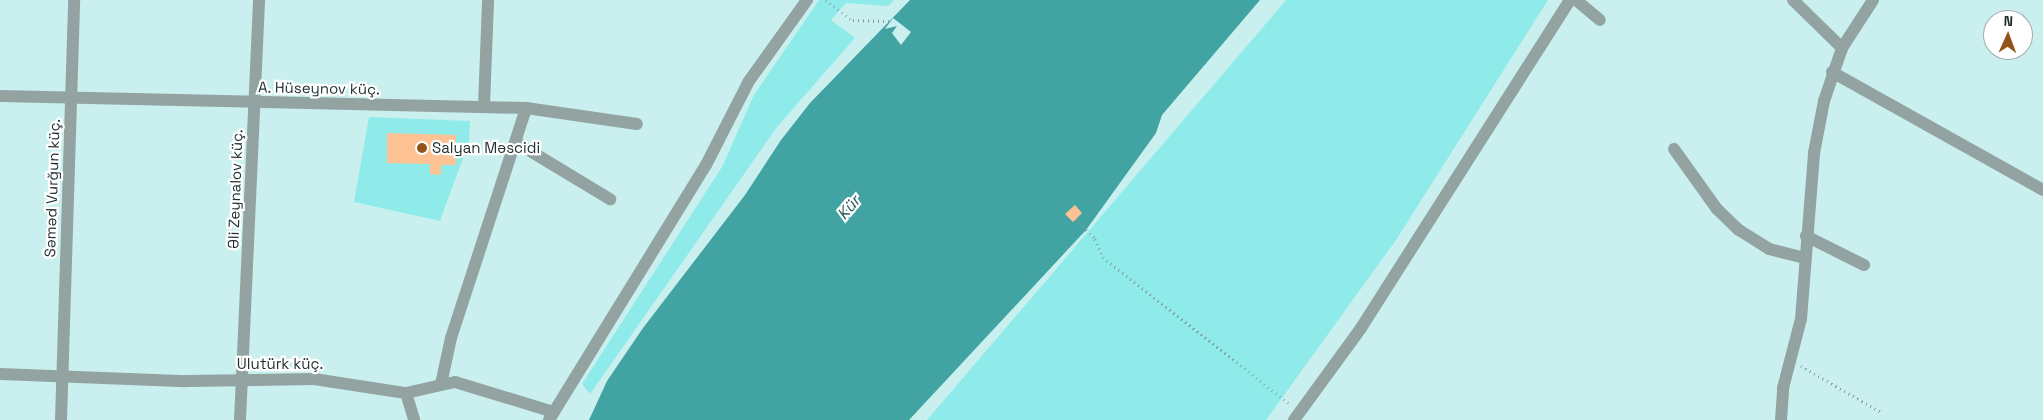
<!DOCTYPE html>
<html>
<head>
<meta charset="utf-8">
<style>
  body { margin:0 }
  #map { position:relative; width:2043px; height:420px; overflow:hidden; background:#c9f0ee; font-family:"Space Grotesk",sans-serif }
  div>[style] { position:absolute }
  [style*='--x'] { left:calc(var(--x)*1px); top:calc(var(--y)*1px); width:calc(var(--w)*1px); rotate:calc(var(--a)*1deg) }
  .green>* { inset:0; background:#8febe9 }
  .water>* { inset:0; background:#41a4a2 }
  .pier>* { inset:0; background:#c9f0ee }
  .building>* { inset:0; background:#fdc293 }
  .path>* { height:2.5px; margin-top:-1.25px; transform-origin:0; background:repeating-linear-gradient(90deg,#809d9c 0 1px,transparent 0 5px) }
  .minor>* { height:12px; margin:-6px; padding:0 6px; transform-origin:6px; border-radius:6px; background:#93a3a2 }
  .dots>* { width:14px; height:14px; translate:-50% -50%; box-sizing:border-box; border:2px solid #fff; border-radius:50% }
  span { translate:-50% -50%; white-space:nowrap; text-align:center; line-height:1.15; -webkit-text-stroke:4.5px #fff; paint-order:stroke }
  .street-label { font-size:15px; color:#1f2e2e }
  .poi-label { font-size:15px; color:#1f2e2e }
  .left { translate:0 -50%; text-align:left }
  .water-label { font-size:16px; color:#275352; font-style:italic }
  .north { position:absolute; left:1983px; top:10px; width:50px; height:50px; box-sizing:border-box; background:#fff; border:1px solid #a5abab; border-radius:50%; rotate:2deg; font-size:14px; font-weight:700; line-height:20px; text-align:center; color:#1f2e2e }
  .north::after { content:''; display:block; margin:auto; width:18px; height:22px; background:#925418; clip-path:polygon(50% 0,100% 100%,50% 72%,0 100%) }
</style>
</head>
<body>
<div id="map">
  <div class="green">
    <i style="clip-path:polygon(819px 0,894px 0,888px 6px,846px 3px,831px 20px,855px 38px,777px 127px,590px 394px,582px 384px,722px 167px,754px 95px)"></i>
    <i style="clip-path:polygon(1286px 0,1548px 0,1396px 240px,1266px 420px,927px 420px)"></i>
    <i style="clip-path:polygon(369px 117px,470px 121px,469px 142px,440px 221px,354px 202px)"></i>
  </div>
  <div class="water">
    <i style="clip-path:polygon(910px 0,1260px 0,1162px 115px,1156px 133px,1086px 230px,909px 420px,589px 420px,607px 381px,643px 328px,745px 195px,781px 140px,810px 103px)"></i>
  </div>
  <div class="pier">
    <i style="clip-path:polygon(893px 18px,911px 32px,901px 45px,892px 33px,897px 26px,885px 29px)"></i>
  </div>
  <div class="building">
    <i style="clip-path:polygon(387px 133px,456px 135px,456px 165px,441px 165px,441px 175px,430px 174px,430px 164px,387px 163px)"></i>
    <i style="clip-path:polygon(1075px 205px,1082px 213px,1073px 222px,1065px 214px)"></i>
  </div>
  <div class="path">
    <i style="--x:826;--y:0;--w:34;--a:37"></i>
    <i style="--x:853;--y:20;--w:37;--a:2"></i>
    <i style="--x:1076;--y:219;--w:28;--a:46"></i>
    <i style="--x:1095;--y:239;--w:20;--a:66"></i>
    <i style="--x:1103;--y:257;--w:238;--a:38.2"></i>
    <i style="--x:1801;--y:366;--w:92;--a:29.9"></i>
  </div>
  <div class="minor">
    <i style="--x:1576;--y:0;--w:31;--a:40"></i>
    <i style="--x:1793;--y:0;--w:69;--a:44.4"></i>
    <i style="--x:1832;--y:72;--w:242;--a:29.2"></i>
    <i style="--x:0;--y:96;--w:526;--a:1.31"></i>
    <i style="--x:526;--y:108;--w:112;--a:8.2"></i>
    <i style="--x:484;--y:106;--w:106;--a:-87.8"></i>
    <i style="--x:517;--y:143;--w:109;--a:31.1"></i>
    <i style="--x:1674;--y:149;--w:74;--a:54.4"></i>
    <i style="--x:1717;--y:209;--w:30;--a:44"></i>
    <i style="--x:1739;--y:230;--w:36;--a:32"></i>
    <i style="--x:1769;--y:249;--w:37;--a:14"></i>
    <i style="--x:1806;--y:236;--w:65;--a:26.6"></i>
    <i style="--x:0;--y:374;--w:186;--a:2.2"></i>
    <i style="--x:186;--y:381;--w:128;--a:-0.9"></i>
    <i style="--x:314;--y:379;--w:93;--a:8.7"></i>
    <i style="--x:406;--y:393;--w:50;--a:-12.7"></i>
    <i style="--x:455;--y:382;--w:103;--a:16.9"></i>
    <i style="--x:441;--y:384;--w:47;--a:-77.7"></i>
    <i style="--x:451;--y:338;--w:242;--a:-71.9"></i>
    <i style="--x:406;--y:393;--w:28;--a:73"></i>
    <i style="--x:61;--y:420;--w:420;--a:-88.2"></i>
    <i style="--x:240;--y:420;--w:420;--a:-87.4"></i>
    <i style="--x:549;--y:420;--w:299;--a:-58.4"></i>
    <i style="--x:706;--y:165;--w:94;--a:-62.9"></i>
    <i style="--x:749;--y:81;--w:100;--a:-54.4"></i>
    <i style="--x:1294;--y:420;--w:114;--a:-53.9"></i>
    <i style="--x:1361;--y:328;--w:389;--a:-57.5"></i>
    <i style="--x:1781;--y:420;--w:32;--a:-86"></i>
    <i style="--x:1783;--y:388;--w:71;--a:-75.4"></i>
    <i style="--x:1801;--y:319;--w:167;--a:-85.5"></i>
    <i style="--x:1814;--y:153;--w:53;--a:-79.1"></i>
    <i style="--x:1824;--y:101;--w:56;--a:-71.2"></i>
    <i style="--x:1842;--y:48;--w:57;--a:-57.1"></i>
  </div>
  <div class="dots">
    <i style="left:422px;top:148px;background:#925418"></i>
  </div>
  <div class="street-label">
    <span style="left:319px;top:88px;rotate:1deg">A. Hüseynov küç.</span>
    <span style="left:52px;top:188px;rotate:-88deg">Səməd Vurğun küç.</span>
    <span style="left:235px;top:189px;rotate:-88deg">Əli Zeynalov küç.</span>
    <span style="left:280px;top:364px">Ulutürk küç.</span>
  </div>
  <div class="poi-label">
    <span class="left" style="left:432px;top:148px">Salyan Məscidi</span>
  </div>
  <div class="water-label">
    <span style="left:849px;top:208px;rotate:-50deg">Kür</span>
  </div>
  <div class="north">N</div>
</div>
</body>
</html>
